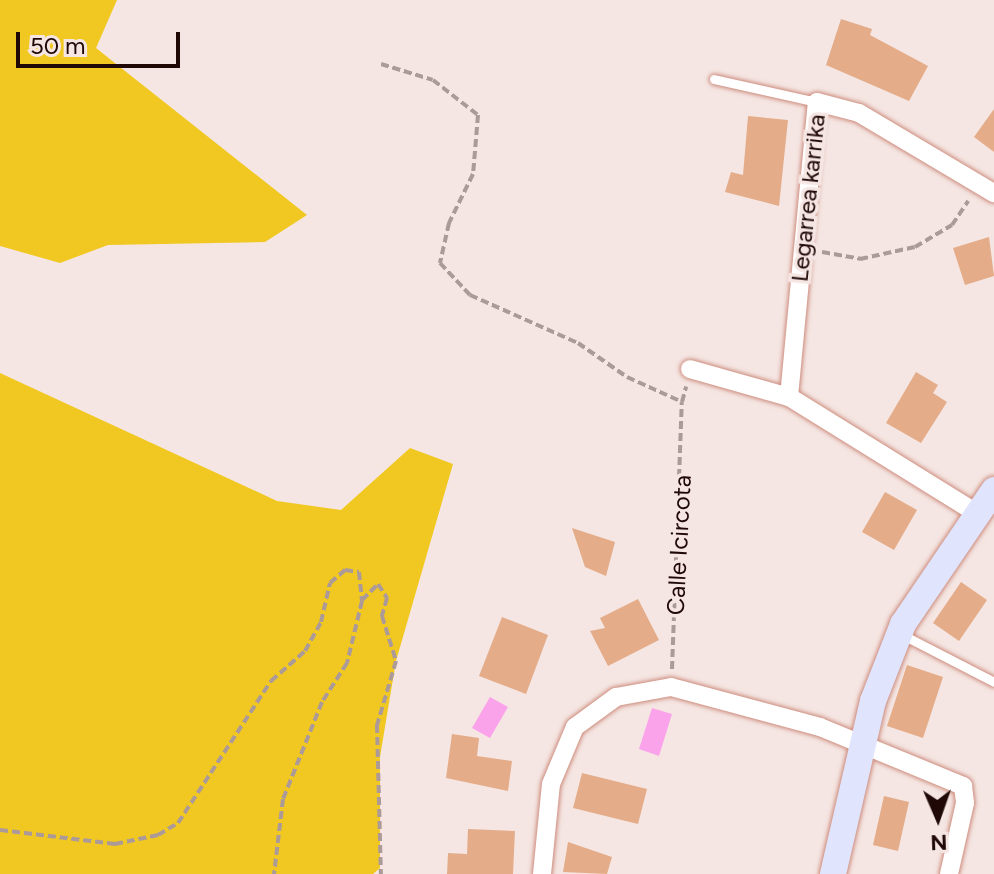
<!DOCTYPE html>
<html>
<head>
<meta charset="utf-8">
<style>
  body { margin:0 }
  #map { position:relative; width:994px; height:874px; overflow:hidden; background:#f5e6e3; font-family:Figtree,sans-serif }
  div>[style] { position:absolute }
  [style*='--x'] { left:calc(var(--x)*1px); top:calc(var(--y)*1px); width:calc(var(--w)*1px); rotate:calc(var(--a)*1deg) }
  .green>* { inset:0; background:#f0c821 }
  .water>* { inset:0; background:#faa3ea }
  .building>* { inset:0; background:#e4ac88 }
  .path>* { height:4px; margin-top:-2px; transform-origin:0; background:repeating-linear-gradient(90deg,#ab9a97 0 8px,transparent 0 12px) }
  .roads { filter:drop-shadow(0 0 2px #cd8c7d) drop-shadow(0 0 2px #cd8c7d) }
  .lane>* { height:9px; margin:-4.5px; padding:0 4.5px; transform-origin:4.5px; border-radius:4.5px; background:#fff }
  .street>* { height:18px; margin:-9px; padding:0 9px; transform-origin:9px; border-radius:9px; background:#fff }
  .secondary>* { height:26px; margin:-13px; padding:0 13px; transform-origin:13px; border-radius:13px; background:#e0e5fd }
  span { translate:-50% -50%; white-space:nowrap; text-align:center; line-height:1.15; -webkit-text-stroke:7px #f5e6e3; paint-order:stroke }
  .street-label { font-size:24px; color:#1f0805 }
  .north { position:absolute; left:898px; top:778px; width:80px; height:80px; -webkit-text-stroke:6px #f5e6e3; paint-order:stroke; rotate:178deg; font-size:22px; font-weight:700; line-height:32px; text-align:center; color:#1f0805 }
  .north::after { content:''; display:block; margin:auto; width:28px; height:36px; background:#1f0805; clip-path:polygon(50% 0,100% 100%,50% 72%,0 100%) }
  .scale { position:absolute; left:16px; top:32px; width:164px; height:36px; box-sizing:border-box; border:4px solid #1f0805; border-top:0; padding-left:10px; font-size:24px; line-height:28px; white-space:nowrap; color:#1f0805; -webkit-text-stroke:6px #f5e6e3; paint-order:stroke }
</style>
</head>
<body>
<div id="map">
  <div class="green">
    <i style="clip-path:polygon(0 0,117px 0,96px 48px,307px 215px,265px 242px,108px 245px,60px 263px,0 246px)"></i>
    <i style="clip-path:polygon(0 373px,277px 501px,341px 510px,410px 448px,453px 464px,396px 661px,380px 757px,380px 868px,373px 874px,0 874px)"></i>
  </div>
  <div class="water">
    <i style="clip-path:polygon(490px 697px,508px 707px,490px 738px,472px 728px)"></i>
    <i style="clip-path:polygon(652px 708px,672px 714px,659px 756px,639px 749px)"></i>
  </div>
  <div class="building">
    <i style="clip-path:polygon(841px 19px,872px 29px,870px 35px,928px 66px,909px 101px,826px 65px)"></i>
    <i style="clip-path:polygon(994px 109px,994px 152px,974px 137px)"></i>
    <i style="clip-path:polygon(748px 116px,788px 120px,779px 206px,725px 192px,731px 172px,743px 175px)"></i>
    <i style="clip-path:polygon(989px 237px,994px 276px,965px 285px,953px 248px)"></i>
    <i style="clip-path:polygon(916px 372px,938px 385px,933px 393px,947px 402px,921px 443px,886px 423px)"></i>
    <i style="clip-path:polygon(885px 492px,917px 510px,894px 550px,862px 532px)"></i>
    <i style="clip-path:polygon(572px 528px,615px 542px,606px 576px,585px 567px)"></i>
    <i style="clip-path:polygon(961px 582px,987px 600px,959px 641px,933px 623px)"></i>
    <i style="clip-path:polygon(638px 599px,659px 640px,608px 666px,590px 631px,605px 628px,600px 618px)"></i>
    <i style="clip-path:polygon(502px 617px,548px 635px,526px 694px,479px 676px)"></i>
    <i style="clip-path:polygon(907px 665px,943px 677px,923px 738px,887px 726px)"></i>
    <i style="clip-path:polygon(452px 734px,479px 738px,477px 756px,512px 761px,508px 791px,446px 778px)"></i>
    <i style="clip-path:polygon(582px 773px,647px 789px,638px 824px,573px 808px)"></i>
    <i style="clip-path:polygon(884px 796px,909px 802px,898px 851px,873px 845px)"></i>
    <i style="clip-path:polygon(468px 829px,515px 831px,513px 874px,447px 874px,448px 853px,467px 854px)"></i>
    <i style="clip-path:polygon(568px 842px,612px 857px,607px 874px,563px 872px)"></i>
  </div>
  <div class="path">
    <i style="--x:381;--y:64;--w:54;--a:17.1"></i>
    <i style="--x:433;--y:80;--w:57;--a:37.9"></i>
    <i style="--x:478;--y:115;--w:59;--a:94.8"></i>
    <i style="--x:473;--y:174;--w:55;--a:116.1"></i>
    <i style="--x:449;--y:223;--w:41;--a:102.7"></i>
    <i style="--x:440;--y:263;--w:44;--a:46.8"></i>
    <i style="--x:470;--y:295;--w:118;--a:24"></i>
    <i style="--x:578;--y:343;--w:60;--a:34.8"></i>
    <i style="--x:627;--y:377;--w:60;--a:24.4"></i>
    <i style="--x:682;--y:402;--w:16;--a:-75"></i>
    <i style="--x:822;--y:252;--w:39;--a:10"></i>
    <i style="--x:860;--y:259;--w:56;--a:-12.3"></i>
    <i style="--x:915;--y:247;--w:43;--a:-30.7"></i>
    <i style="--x:952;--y:225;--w:29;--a:-56"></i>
    <i style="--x:362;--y:600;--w:23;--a:-45"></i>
    <i style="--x:378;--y:584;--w:17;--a:57"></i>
    <i style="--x:387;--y:598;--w:19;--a:106"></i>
    <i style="--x:382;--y:616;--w:47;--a:72.7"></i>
    <i style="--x:396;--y:661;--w:67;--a:106.5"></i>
    <i style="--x:377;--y:725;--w:149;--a:88.5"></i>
    <i style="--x:672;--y:669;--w:267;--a:-87.9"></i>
    <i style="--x:0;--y:830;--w:116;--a:6.9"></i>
    <i style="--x:115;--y:844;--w:44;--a:-11.8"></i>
    <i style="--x:158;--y:835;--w:23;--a:-31"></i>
    <i style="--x:178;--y:823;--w:170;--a:-56.8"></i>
    <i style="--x:271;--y:681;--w:45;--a:-41.4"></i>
    <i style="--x:305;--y:651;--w:33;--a:-61"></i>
    <i style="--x:321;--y:622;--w:40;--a:-77"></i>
    <i style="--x:330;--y:583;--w:20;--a:-41"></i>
    <i style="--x:345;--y:570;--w:14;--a:8"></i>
    <i style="--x:359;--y:572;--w:29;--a:84"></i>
    <i style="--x:362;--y:601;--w:64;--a:103.6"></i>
    <i style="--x:347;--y:663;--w:46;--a:122.7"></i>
    <i style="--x:322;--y:702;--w:105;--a:111.9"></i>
    <i style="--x:283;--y:799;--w:76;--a:96.8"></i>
  </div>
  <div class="roads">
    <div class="lane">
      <i style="--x:714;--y:79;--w:106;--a:12.6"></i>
      <i style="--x:903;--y:635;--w:102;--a:27.3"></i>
    </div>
    <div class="street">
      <i style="--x:690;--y:369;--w:103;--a:15.8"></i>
      <i style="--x:978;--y:514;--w:222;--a:-148.2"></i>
      <i style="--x:789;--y:397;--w:296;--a:-84.6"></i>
      <i style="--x:817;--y:102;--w:43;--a:14.7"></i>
      <i style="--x:859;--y:113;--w:157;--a:30.7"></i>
      <i style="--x:542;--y:874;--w:90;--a:-84.3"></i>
      <i style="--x:551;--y:784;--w:62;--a:-67.2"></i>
      <i style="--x:575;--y:727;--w:51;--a:-36.2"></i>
      <i style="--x:616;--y:697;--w:56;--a:-10.3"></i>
      <i style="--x:671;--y:687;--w:154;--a:15"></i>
      <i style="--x:820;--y:727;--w:155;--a:22.4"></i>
      <i style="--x:963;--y:786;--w:17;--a:83"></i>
      <i style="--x:965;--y:803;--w:73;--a:102.7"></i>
    </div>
    <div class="secondary">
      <i style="--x:833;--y:874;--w:178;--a:-77"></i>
      <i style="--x:873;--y:701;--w:83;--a:-68.7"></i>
      <i style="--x:903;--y:624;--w:162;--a:-55.8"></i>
    </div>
  </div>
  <div class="street-label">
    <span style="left:808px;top:198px;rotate:-84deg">Legarrea karrika</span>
    <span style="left:679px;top:545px;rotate:-87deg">Calle Icircota</span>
  </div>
  <div class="north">N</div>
  <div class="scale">50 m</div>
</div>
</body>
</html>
